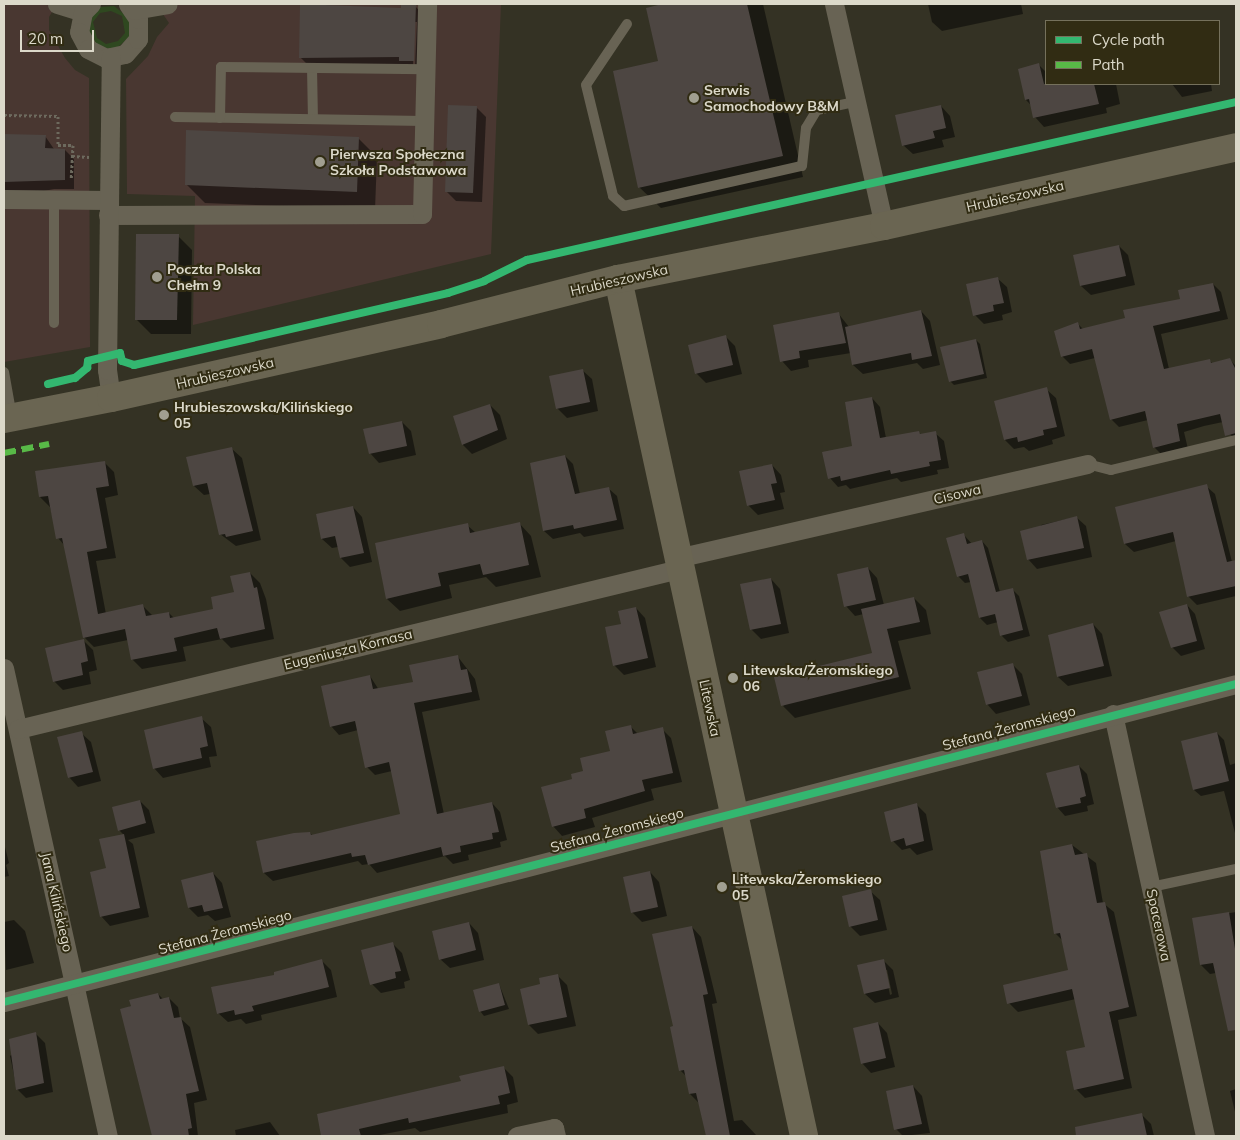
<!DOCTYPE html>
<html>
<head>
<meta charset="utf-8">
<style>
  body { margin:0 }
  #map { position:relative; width:1240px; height:1140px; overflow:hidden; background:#343224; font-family:Mulish,sans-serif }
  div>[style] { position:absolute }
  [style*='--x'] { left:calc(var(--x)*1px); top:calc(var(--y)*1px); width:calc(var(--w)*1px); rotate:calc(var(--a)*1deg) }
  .education>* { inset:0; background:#493731 }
  .green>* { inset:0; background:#2f4820 }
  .shadow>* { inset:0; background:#0007 }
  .building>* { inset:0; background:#4d4642 }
  .path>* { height:3px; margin-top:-1.5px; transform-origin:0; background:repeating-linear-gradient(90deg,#6d6a5e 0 2.5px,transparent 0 5px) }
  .lane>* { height:10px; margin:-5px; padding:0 5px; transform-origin:5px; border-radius:5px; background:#686354 }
  .street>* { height:19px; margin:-9.5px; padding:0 9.5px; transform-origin:9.5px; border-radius:9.5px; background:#686354 }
  .secondary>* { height:28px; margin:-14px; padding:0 14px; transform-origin:14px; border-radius:14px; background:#6a6552 }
  .quiet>* { height:6px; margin-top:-3px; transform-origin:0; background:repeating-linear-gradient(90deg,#58b947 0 12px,transparent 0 18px) }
  .cycleway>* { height:8px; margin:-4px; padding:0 4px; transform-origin:4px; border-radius:4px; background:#33b770 }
  .dots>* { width:14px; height:14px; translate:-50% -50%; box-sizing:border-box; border:2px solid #312c13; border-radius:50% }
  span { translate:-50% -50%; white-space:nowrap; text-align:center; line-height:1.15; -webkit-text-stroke:4px #312c13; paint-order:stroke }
  .poi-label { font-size:14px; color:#dcd9ca; font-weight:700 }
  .left { translate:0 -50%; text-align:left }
  .street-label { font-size:14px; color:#dcd9ca }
  .frame { position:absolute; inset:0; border:5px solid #dcd9ca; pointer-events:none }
  .legend { position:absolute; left:1045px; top:20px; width:175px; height:65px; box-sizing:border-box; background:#312c13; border:1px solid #75715c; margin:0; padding:6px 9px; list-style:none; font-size:15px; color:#dcd9ca }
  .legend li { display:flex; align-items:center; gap:10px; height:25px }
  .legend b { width:25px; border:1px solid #75715c }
  .scale { position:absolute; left:20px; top:30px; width:74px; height:22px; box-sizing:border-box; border:2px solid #dcd9ca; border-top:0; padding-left:6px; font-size:15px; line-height:18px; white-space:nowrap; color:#dcd9ca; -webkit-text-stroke:4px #312c13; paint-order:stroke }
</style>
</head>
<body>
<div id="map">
  <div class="education">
    <i style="clip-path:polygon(4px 4px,57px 4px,49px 17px,49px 30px,65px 58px,75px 70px,89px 78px,90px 347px,4px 362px)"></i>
    <i style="clip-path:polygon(156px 4px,501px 4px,491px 254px,193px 325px,195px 196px,127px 194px,126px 79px,148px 56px,157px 37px,169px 23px)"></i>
  </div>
  <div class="green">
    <i style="clip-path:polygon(evenodd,114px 6px,129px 18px,129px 37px,118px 47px,109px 49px,95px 44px,88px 32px,92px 13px,100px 7px,114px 6px,111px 11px,122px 16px,125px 33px,118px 41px,106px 44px,97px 38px,93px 22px,100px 13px,111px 11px)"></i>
  </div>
  <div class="shadow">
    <i style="clip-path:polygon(evenodd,302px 4px,402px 10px,415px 6px,429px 21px,428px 75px,411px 71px,314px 71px,300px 57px,302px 4px,414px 22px,417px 22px,415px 67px,413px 67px,414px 22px)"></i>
    <i style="clip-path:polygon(667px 4px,763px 4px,803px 177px,661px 208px,639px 187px,660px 62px,648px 8px)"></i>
    <i style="clip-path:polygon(928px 4px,1021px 4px,1023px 14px,942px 31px,932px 22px)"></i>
    <i style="clip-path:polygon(1039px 65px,1046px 72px,1046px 84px,1116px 84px,1120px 104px,1106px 108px,1107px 113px,1044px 127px,1035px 117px,1032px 106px,1026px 100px)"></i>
    <i style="clip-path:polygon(1172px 84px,1211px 84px,1212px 91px,1182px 97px)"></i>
    <i style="clip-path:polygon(941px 106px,950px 116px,955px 137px,942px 140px,944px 147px,913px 154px,903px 145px)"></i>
    <i style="clip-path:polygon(476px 107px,486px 117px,482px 202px,456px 201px,446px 191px)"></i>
    <i style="clip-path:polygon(4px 135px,45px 136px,54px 149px,65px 150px,74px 159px,74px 189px,54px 189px,4px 199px)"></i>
    <i style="clip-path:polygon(358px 138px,377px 157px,375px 210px,205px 203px,186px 184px)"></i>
    <i style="clip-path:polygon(178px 236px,192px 250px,191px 334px,151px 334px,136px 319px)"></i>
    <i style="clip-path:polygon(1119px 246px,1128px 255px,1135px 285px,1091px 295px,1081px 286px,1075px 256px)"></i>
    <i style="clip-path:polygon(997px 278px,1007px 287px,1012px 312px,1002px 315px,1003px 320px,984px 324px,975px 315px)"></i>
    <i style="clip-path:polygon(1213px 284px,1221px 292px,1228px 319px,1161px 334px,1169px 369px,1209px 360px,1213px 364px,1230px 360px,1236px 366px,1236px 436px,1233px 437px,1225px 429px,1223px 422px,1204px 426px,1184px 432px,1188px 449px,1162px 455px,1154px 447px,1148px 420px,1119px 427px,1111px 419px,1095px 358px,1070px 364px,1062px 356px,1078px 324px,1084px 330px,1127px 319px,1181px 300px)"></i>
    <i style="clip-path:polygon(921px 311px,930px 321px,940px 365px,923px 369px,917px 363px,863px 374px,853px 365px,851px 353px,808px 360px,809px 367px,791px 371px,782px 361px,838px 313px,849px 327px)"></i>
    <i style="clip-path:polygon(726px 337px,735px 346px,742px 374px,706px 383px,696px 373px)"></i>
    <i style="clip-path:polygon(976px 340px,980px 344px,987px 378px,954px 385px,950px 381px)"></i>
    <i style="clip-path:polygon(582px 370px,592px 379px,598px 411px,567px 418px,557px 408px)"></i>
    <i style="clip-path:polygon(1046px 389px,1056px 398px,1065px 436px,1052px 440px,1053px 444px,1029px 451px,1024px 447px,1014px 449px,1005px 440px)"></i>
    <i style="clip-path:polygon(872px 398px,880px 407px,886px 438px,918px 432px,922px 435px,935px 433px,944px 441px,949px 468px,937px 470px,938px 474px,901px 482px,897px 478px,850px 489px,846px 485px,838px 487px,830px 478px,854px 447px)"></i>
    <i style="clip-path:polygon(490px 405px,500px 415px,507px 439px,472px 454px,463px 445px,455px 416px)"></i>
    <i style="clip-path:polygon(402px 422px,411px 431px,416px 455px,379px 463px,370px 453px)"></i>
    <i style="clip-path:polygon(232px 449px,242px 458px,261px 540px,236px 546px,220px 534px,210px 494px,204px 495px,194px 486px)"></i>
    <i style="clip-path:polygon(565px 456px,573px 464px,580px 494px,608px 488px,617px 496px,624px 529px,584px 537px,580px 533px,553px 539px,544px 531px)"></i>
    <i style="clip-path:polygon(104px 462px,114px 472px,118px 495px,105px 498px,116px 558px,96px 561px,106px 614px,143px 606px,153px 616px,169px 613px,175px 619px,215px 610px,235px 593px,250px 573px,260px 583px,266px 599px,274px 639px,231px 648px,222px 639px,183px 647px,186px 661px,142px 669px,132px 659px,128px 640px,94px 647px,85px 638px,65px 546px,58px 538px,50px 507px,40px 497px)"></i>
    <i style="clip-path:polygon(772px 465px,781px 475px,785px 492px,780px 493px,784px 509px,758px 515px,748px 505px)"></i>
    <i style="clip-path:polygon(1206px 486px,1215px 494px,1232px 562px,1236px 562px,1236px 596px,1197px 605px,1188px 596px,1176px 541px,1134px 552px,1125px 544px,1116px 508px)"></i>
    <i style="clip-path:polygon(353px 507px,362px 517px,372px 562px,350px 567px,341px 558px,338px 547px,332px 548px,322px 539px,317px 515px)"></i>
    <i style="clip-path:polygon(1076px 517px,1086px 526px,1092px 557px,1037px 569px,1028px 559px,1041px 525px)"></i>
    <i style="clip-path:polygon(519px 523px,531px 536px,541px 577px,496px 587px,486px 577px,449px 585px,452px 598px,400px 611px,387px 599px,467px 525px,476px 533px)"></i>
    <i style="clip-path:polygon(964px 535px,972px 544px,982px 541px,988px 548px,1000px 592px,1012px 589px,1019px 596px,1030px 636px,1008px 642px,1001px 635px,998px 622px,987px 625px,980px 618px,971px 582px,965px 583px,958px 576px)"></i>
    <i style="clip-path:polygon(868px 568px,877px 578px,884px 605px,914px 598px,926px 610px,931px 634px,898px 641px,911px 689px,795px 718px,783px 706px,873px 654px,864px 614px,855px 616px,846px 606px)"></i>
    <i style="clip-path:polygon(771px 579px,780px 589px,789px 633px,761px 639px,751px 629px)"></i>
    <i style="clip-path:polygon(1187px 605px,1195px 614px,1205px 649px,1181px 656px,1172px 647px)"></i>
    <i style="clip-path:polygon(636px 608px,645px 618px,656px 667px,624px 675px,614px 665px,623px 625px)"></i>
    <i style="clip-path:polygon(1093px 624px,1102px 634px,1112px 676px,1068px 686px,1058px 677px,1049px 636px)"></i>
    <i style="clip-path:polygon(83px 640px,93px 650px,97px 670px,89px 672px,91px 684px,63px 690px,54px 681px)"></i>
    <i style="clip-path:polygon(458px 657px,475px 679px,480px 700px,422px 712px,444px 814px,492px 803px,500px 812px,507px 840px,500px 842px,501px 847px,468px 855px,469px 860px,453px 864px,445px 856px,377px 873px,369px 864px,362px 865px,358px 861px,273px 881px,264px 873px,258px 842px,310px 833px,313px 836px,401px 815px,392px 771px,375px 775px,367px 767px,358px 730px,339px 735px,331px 726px,370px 676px,379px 690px,414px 683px)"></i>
    <i style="clip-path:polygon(1013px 665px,1022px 674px,1030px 705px,996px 714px,987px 704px)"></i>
    <i style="clip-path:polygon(201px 718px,211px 727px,217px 756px,209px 757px,211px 767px,163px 778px,154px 768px)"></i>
    <i style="clip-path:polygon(630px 726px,638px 734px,662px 729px,671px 738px,682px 782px,651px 789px,654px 800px,592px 818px,595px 827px,562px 836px,553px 826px,574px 780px,611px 752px)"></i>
    <i style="clip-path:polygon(81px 733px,91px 742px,101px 781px,78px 787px,69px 777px)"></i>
    <i style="clip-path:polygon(1217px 733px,1224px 740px,1230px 765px,1236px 763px,1236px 837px,1224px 791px,1201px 796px,1194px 790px)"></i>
    <i style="clip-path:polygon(1079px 766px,1087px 774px,1094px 804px,1087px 806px,1088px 811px,1065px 816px,1057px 807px)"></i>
    <i style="clip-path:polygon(140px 801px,149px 810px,155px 833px,128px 840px,133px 844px,149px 917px,110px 926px,101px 916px,107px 869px,124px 835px,119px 830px)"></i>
    <i style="clip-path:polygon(917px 805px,926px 814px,933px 850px,917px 855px,910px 848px,902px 850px,893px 841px)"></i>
    <i style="clip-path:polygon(4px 843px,9px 863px,6px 865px,9px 876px,4px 877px)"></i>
    <i style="clip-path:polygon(1072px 845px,1096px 863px,1103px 903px,1114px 912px,1137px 1016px,1118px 1020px,1132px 1088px,1085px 1098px,1076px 1089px,1086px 1048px,1076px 999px,1018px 1012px,1009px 1003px,1069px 971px,1063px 941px,1055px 933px)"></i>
    <i style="clip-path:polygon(650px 872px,659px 882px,667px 916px,642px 922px,632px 912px)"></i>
    <i style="clip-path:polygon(213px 873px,222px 883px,231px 917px,215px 921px,208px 915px,198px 917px,189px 908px)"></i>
    <i style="clip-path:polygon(870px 891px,880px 900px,887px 930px,860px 936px,850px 926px)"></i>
    <i style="clip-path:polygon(1236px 912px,1236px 1018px,1233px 1019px,1216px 973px,1210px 974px,1201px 965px,1194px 919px)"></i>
    <i style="clip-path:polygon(14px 920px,25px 931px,34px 963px,6px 970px,4px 922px)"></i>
    <i style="clip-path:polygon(469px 923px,478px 933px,484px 960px,450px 968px,440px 959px)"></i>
    <i style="clip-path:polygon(692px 927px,701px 937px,717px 1003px,712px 1004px,734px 1121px,742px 1120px,757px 1136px,707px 1136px,699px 1103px,690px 1094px,686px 1076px,680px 1070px,675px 1027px)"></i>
    <i style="clip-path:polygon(392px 943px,402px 953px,410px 980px,404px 982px,405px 988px,381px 993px,372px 984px)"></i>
    <i style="clip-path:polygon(322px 961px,331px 970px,337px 997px,261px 1015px,262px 1020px,246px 1024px,241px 1019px,228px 1022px,218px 1013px,276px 976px)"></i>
    <i style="clip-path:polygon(evenodd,884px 961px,893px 970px,899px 997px,875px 1003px,865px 994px,884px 961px,885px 970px,887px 970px,892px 994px,890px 995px,885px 970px)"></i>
    <i style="clip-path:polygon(558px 976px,567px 985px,576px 1026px,538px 1034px,529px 1025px)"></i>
    <i style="clip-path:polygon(499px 984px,509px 1009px,484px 1016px,480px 1011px)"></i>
    <i style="clip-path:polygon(158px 994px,163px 999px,169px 998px,178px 1007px,180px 1018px,190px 1027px,207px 1100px,194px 1103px,198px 1136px,153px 1136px,122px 1010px)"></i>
    <i style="clip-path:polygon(878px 1023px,887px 1033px,895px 1067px,871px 1073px,862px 1063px)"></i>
    <i style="clip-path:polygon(36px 1034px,45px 1043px,53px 1092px,26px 1098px,17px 1089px,10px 1056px)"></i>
    <i style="clip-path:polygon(503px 1067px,513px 1077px,518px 1102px,507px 1105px,508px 1113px,420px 1132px,415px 1128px,375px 1136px,324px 1136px,318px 1115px,462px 1082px)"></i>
    <i style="clip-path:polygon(913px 1086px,922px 1096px,930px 1133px,903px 1136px,896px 1129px)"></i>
    <i style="clip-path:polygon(1236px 1089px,1236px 1116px,1230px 1091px)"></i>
    <i style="clip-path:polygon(1142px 1115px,1151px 1124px,1154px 1136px,1114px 1136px,1111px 1121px)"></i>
    <i style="clip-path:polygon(270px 1122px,280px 1136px,236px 1136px,235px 1130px)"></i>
  </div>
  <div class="building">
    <i style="clip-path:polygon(300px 4px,401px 8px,401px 5px,416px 5px,414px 61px,399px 61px,399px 57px,299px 58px)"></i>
    <i style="clip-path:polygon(662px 4px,747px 4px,783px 156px,638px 188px,613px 71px,658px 61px,646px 8px)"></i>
    <i style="clip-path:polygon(1039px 63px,1044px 84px,1094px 84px,1099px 104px,1033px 118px,1029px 99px,1025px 100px,1018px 69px)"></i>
    <i style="clip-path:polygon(448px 105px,477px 106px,473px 193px,445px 192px)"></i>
    <i style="clip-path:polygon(941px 105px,946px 128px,933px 131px,935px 138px,902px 146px,895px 115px)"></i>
    <i style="clip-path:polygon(186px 130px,359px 137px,357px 192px,185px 185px)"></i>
    <i style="clip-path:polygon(4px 134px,46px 135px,45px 148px,65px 149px,65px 180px,4px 182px)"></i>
    <i style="clip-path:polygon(136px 234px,179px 234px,177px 320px,135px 320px)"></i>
    <i style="clip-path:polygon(1119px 245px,1126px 276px,1080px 286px,1073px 255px)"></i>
    <i style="clip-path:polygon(998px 277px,1004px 303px,993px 305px,994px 311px,973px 316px,966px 284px)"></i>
    <i style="clip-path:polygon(1213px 283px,1220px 311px,1153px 326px,1164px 369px,1210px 359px,1211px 363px,1230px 358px,1236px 370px,1236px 433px,1225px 436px,1220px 414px,1177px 424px,1180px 441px,1153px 448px,1145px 411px,1110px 420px,1092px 349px,1061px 357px,1054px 331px,1078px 322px,1080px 329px,1125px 318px,1123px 310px,1180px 299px,1178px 290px)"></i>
    <i style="clip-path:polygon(921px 310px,932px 356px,912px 360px,911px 353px,852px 365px,845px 327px)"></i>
    <i style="clip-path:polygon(839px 312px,846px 343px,799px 351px,800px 358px,780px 362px,773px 325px)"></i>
    <i style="clip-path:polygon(726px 335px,733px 365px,695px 374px,688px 345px)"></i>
    <i style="clip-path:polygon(976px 339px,984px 374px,949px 382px,940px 347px)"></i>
    <i style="clip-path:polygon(583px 369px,590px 402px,556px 409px,549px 376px)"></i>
    <i style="clip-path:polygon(1047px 387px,1057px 427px,1043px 430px,1044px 435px,1018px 442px,1017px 437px,1004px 440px,994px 401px)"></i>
    <i style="clip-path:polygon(872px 397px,880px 438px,919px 431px,920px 434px,936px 431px,941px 460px,929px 462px,930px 466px,891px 474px,890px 470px,841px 481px,840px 476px,828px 479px,822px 452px,852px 446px,845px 402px)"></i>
    <i style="clip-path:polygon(490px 404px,498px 430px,462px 445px,453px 416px)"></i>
    <i style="clip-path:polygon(402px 421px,407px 446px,369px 454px,363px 429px)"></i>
    <i style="clip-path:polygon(232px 447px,253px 531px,226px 537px,225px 534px,219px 535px,207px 483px,193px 486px,186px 457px)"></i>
    <i style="clip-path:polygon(565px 455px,575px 494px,609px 487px,617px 520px,574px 529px,573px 525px,543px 531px,530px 463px)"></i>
    <i style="clip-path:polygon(105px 461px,109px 486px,96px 488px,107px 548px,87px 552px,98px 614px,143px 604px,146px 616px,169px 612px,170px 618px,213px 609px,211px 597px,234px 592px,230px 576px,250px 572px,254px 588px,257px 587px,265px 629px,220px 639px,217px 628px,174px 638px,177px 651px,131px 660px,125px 629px,83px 638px,62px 538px,56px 539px,48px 496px,39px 497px,35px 471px)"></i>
    <i style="clip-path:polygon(772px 464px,777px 483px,771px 484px,775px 500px,747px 506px,739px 471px)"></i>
    <i style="clip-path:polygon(1207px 484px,1227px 562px,1236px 560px,1236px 586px,1187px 597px,1173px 532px,1124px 544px,1115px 507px)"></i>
    <i style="clip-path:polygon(353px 506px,364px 553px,340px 558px,335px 536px,321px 539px,316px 514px)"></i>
    <i style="clip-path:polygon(1077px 516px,1084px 548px,1027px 560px,1020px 531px)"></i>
    <i style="clip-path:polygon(520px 522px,529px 565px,483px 575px,480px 564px,438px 573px,441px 586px,386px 599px,375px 543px,468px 523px,470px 533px)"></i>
    <i style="clip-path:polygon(964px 533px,967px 544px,982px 540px,996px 592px,1013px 588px,1023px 630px,1000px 636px,995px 614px,979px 618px,968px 574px,957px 577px,946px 538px)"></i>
    <i style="clip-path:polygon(868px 567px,876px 600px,844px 607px,837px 574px)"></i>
    <i style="clip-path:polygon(771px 578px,781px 624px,750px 630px,740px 584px)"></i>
    <i style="clip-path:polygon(914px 597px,920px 622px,887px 629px,899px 677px,781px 706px,774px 677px,872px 653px,861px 609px)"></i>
    <i style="clip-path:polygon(1187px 604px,1197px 641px,1171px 648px,1159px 612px)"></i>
    <i style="clip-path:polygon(636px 607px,648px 658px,613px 666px,605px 627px,621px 624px,618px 611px)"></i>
    <i style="clip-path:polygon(1093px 623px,1104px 666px,1057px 677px,1048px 635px)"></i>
    <i style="clip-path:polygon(84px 639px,88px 661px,81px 663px,83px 675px,53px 682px,45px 648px)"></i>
    <i style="clip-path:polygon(458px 655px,461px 670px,467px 669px,472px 692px,414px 703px,437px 814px,492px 802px,499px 832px,492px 833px,493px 839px,460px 846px,461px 852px,443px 856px,441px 847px,368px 865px,365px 855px,352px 857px,351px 853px,263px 873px,256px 841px,294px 833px,310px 832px,311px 835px,400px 814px,389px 762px,365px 768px,355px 721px,330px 727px,321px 686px,370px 675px,373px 689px,413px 682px,409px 665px)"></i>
    <i style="clip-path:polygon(1013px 663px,1022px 696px,986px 705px,977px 672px)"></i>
    <i style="clip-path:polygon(202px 716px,208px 746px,200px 748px,202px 758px,153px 769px,144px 730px)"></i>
    <i style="clip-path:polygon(631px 725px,633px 734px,663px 727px,673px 773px,642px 780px,645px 791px,584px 809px,586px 818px,552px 827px,541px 787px,572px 779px,571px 774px,583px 771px,580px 758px,610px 751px,605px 731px)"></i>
    <i style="clip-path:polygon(82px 731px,93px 772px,68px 778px,57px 737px)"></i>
    <i style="clip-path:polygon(1217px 732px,1229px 781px,1193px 790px,1181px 741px)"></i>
    <i style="clip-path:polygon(1079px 765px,1086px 796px,1080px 798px,1081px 803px,1056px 808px,1046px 773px)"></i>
    <i style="clip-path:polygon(140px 800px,146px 823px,118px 831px,112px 807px)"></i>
    <i style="clip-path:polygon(917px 803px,924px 841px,906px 846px,904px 838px,891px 842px,884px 812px)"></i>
    <i style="clip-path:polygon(124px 834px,140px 908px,100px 917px,90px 872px,106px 868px,99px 839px)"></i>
    <i style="clip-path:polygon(1072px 844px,1075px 855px,1087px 853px,1097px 903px,1105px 902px,1129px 1007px,1109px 1012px,1124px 1079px,1074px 1090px,1066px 1051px,1085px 1047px,1072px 989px,1007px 1004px,1003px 985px,1068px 970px,1060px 933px,1054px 934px,1040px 851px)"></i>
    <i style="clip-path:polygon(650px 871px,658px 907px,631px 913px,623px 877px)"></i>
    <i style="clip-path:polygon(213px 872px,223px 908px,204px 912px,202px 905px,188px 908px,181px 880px)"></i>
    <i style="clip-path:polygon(871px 889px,878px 920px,849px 927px,842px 896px)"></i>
    <i style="clip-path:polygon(1229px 912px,1236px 955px,1236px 1030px,1228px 1031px,1213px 963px,1200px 965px,1192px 918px)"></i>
    <i style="clip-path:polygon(469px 922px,476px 950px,439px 960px,432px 931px)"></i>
    <i style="clip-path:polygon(692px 926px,708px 994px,703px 995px,730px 1136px,706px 1136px,696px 1093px,689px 1094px,684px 1070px,679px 1071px,670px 1027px,673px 1026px,652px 934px)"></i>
    <i style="clip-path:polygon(393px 942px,401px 971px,395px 972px,396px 978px,370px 985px,361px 950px)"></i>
    <i style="clip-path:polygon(322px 959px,329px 987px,252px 1006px,254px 1011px,235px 1015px,234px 1010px,217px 1014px,211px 987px,274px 975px,274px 972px)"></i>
    <i style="clip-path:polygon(884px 959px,890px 988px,864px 994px,857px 965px)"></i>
    <i style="clip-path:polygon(558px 974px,567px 1017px,528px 1025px,520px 989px,540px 984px,539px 978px)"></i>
    <i style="clip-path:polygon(499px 983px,505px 1005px,479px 1012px,473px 990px)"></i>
    <i style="clip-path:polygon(158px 993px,160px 999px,169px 997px,174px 1018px,181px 1017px,199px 1091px,186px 1094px,192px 1128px,188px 1129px,189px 1136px,152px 1136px,120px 1009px,131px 1006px,129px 1000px)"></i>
    <i style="clip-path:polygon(878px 1022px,886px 1058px,861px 1064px,853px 1028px)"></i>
    <i style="clip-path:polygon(36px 1032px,44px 1083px,16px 1090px,9px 1039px)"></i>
    <i style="clip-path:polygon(504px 1066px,510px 1093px,498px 1096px,500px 1104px,409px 1123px,408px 1118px,359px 1129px,361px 1136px,321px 1136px,317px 1114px,461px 1081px,459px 1076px)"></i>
    <i style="clip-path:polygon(913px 1085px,922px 1124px,894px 1130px,886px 1091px)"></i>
    <i style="clip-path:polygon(1142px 1113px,1147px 1136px,1076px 1136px,1075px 1127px)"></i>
  </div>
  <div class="path">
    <i style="--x:4;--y:115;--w:54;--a:1.1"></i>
    <i style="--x:58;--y:116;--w:29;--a:90"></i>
    <i style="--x:58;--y:145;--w:15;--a:0"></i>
    <i style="--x:73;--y:145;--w:34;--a:93"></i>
    <i style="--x:72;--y:156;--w:17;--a:3"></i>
  </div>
  <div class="lane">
    <i style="--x:627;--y:24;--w:73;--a:123.9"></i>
    <i style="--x:586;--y:85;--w:114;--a:76.3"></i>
    <i style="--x:613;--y:196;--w:15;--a:42"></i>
    <i style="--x:624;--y:206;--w:182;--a:-12.7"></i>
    <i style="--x:802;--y:166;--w:38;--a:-84"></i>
    <i style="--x:806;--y:128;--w:21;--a:-59"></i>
    <i style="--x:817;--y:110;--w:40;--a:-12"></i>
    <i style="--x:312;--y:68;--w:51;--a:88.9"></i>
    <i style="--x:175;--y:117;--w:249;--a:0.9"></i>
    <i style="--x:220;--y:118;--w:51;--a:-88.9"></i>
    <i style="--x:221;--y:67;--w:205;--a:0.6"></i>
    <i style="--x:54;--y:323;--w:124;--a:-90"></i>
    <i style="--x:4;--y:372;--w:46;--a:79.9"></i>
    <i style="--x:1087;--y:464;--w:25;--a:14"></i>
    <i style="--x:1111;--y:470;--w:129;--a:-13.5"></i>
    <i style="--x:1151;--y:887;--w:87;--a:-12"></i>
  </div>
  <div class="street">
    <i style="--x:57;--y:4;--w:27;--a:17"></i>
    <i style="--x:91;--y:4;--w:11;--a:135"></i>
    <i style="--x:83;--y:12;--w:20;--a:101"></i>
    <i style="--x:79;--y:32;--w:19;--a:62"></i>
    <i style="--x:88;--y:49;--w:20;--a:27"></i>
    <i style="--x:106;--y:58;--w:19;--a:-12"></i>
    <i style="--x:125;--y:54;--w:20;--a:-49"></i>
    <i style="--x:138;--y:39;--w:20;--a:-90"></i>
    <i style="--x:138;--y:19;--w:18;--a:-124"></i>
    <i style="--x:834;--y:4;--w:228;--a:77.3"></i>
    <i style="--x:134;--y:10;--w:34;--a:-10"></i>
    <i style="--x:4;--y:199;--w:104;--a:0.6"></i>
    <i style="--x:108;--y:215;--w:314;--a:-0.2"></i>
    <i style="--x:422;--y:214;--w:210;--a:-88.6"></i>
    <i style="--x:111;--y:398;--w:28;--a:-98"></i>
    <i style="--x:107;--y:370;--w:313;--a:-89.3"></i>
    <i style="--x:677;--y:558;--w:421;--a:-12.9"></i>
    <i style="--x:4;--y:668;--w:479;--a:77.5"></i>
    <i style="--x:1113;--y:714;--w:432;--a:77.7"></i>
    <i style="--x:18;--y:729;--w:680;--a:-13.61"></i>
    <i style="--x:4;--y:1002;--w:1272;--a:-14.47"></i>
    <i style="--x:517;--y:1136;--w:38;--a:-12"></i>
    <i style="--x:554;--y:1128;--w:8;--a:76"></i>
  </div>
  <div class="secondary">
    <i style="--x:618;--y:279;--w:877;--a:77.75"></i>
    <i style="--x:4;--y:419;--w:109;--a:-11.1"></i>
    <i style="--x:111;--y:398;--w:338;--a:-12.6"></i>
    <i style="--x:441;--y:324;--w:183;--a:-14.3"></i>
    <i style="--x:618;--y:279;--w:271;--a:-11.3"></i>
    <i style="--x:884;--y:226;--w:361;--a:-12.6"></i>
  </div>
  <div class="quiet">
    <i style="--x:4;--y:453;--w:46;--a:-11.3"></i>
  </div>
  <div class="cycleway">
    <i style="--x:48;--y:384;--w:28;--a:-13"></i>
    <i style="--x:75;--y:378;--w:16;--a:-40"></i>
    <i style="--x:87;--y:368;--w:7;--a:-82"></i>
    <i style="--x:88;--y:361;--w:33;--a:-14"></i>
    <i style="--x:120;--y:353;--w:8;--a:76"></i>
    <i style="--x:122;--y:361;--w:13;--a:18"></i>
    <i style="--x:134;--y:365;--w:322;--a:-12.9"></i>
    <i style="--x:448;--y:293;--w:38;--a:-18"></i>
    <i style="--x:484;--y:281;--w:48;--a:-26"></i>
    <i style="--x:527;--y:260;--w:726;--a:-12.56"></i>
    <i style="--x:4;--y:1002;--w:1272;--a:-14.47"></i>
  </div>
  <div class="dots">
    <i style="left:694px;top:98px;background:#a19f90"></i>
    <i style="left:320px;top:162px;background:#a19f90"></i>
    <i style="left:157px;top:277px;background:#a19f90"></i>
    <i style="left:164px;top:415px;background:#a19f90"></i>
    <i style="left:733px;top:678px;background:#a19f90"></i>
    <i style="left:722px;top:887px;background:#a19f90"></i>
  </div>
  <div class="poi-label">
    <span class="left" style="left:704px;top:98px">Serwis<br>Samochodowy B&amp;M</span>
    <span class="left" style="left:330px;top:162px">Pierwsza Społeczna<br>Szkoła Podstawowa</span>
    <span class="left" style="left:167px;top:277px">Poczta Polska<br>Chełm 9</span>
    <span class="left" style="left:174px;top:415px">Hrubieszowska/Kilińskiego<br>05</span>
    <span class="left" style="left:743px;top:678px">Litewska/Żeromskiego<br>06</span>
    <span class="left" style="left:732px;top:887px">Litewska/Żeromskiego<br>05</span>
  </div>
  <div class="street-label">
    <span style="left:1015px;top:196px;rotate:-13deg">Hrubieszowska</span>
    <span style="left:619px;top:280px;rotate:-13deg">Hrubieszowska</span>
    <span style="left:225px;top:373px;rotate:-13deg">Hrubieszowska</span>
    <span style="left:957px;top:494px;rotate:-13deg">Cisowa</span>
    <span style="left:348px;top:649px;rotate:-14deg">Eugeniusza Kornasa</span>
    <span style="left:710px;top:708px;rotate:78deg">Litewska</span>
    <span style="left:1009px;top:728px;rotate:-15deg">Stefana Żeromskiego</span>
    <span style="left:617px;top:830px;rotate:-15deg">Stefana Żeromskiego</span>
    <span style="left:57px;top:902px;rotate:77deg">Jana Kilińskiego</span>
    <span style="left:1159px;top:925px;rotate:78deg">Spacerowa</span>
    <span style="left:225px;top:932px;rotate:-15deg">Stefana Żeromskiego</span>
  </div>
  <div class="frame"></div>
  <ul class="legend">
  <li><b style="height:6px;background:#33b770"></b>Cycle path</li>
  <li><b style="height:6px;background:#58b947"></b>Path</li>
  </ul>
  <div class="scale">20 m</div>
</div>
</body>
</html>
